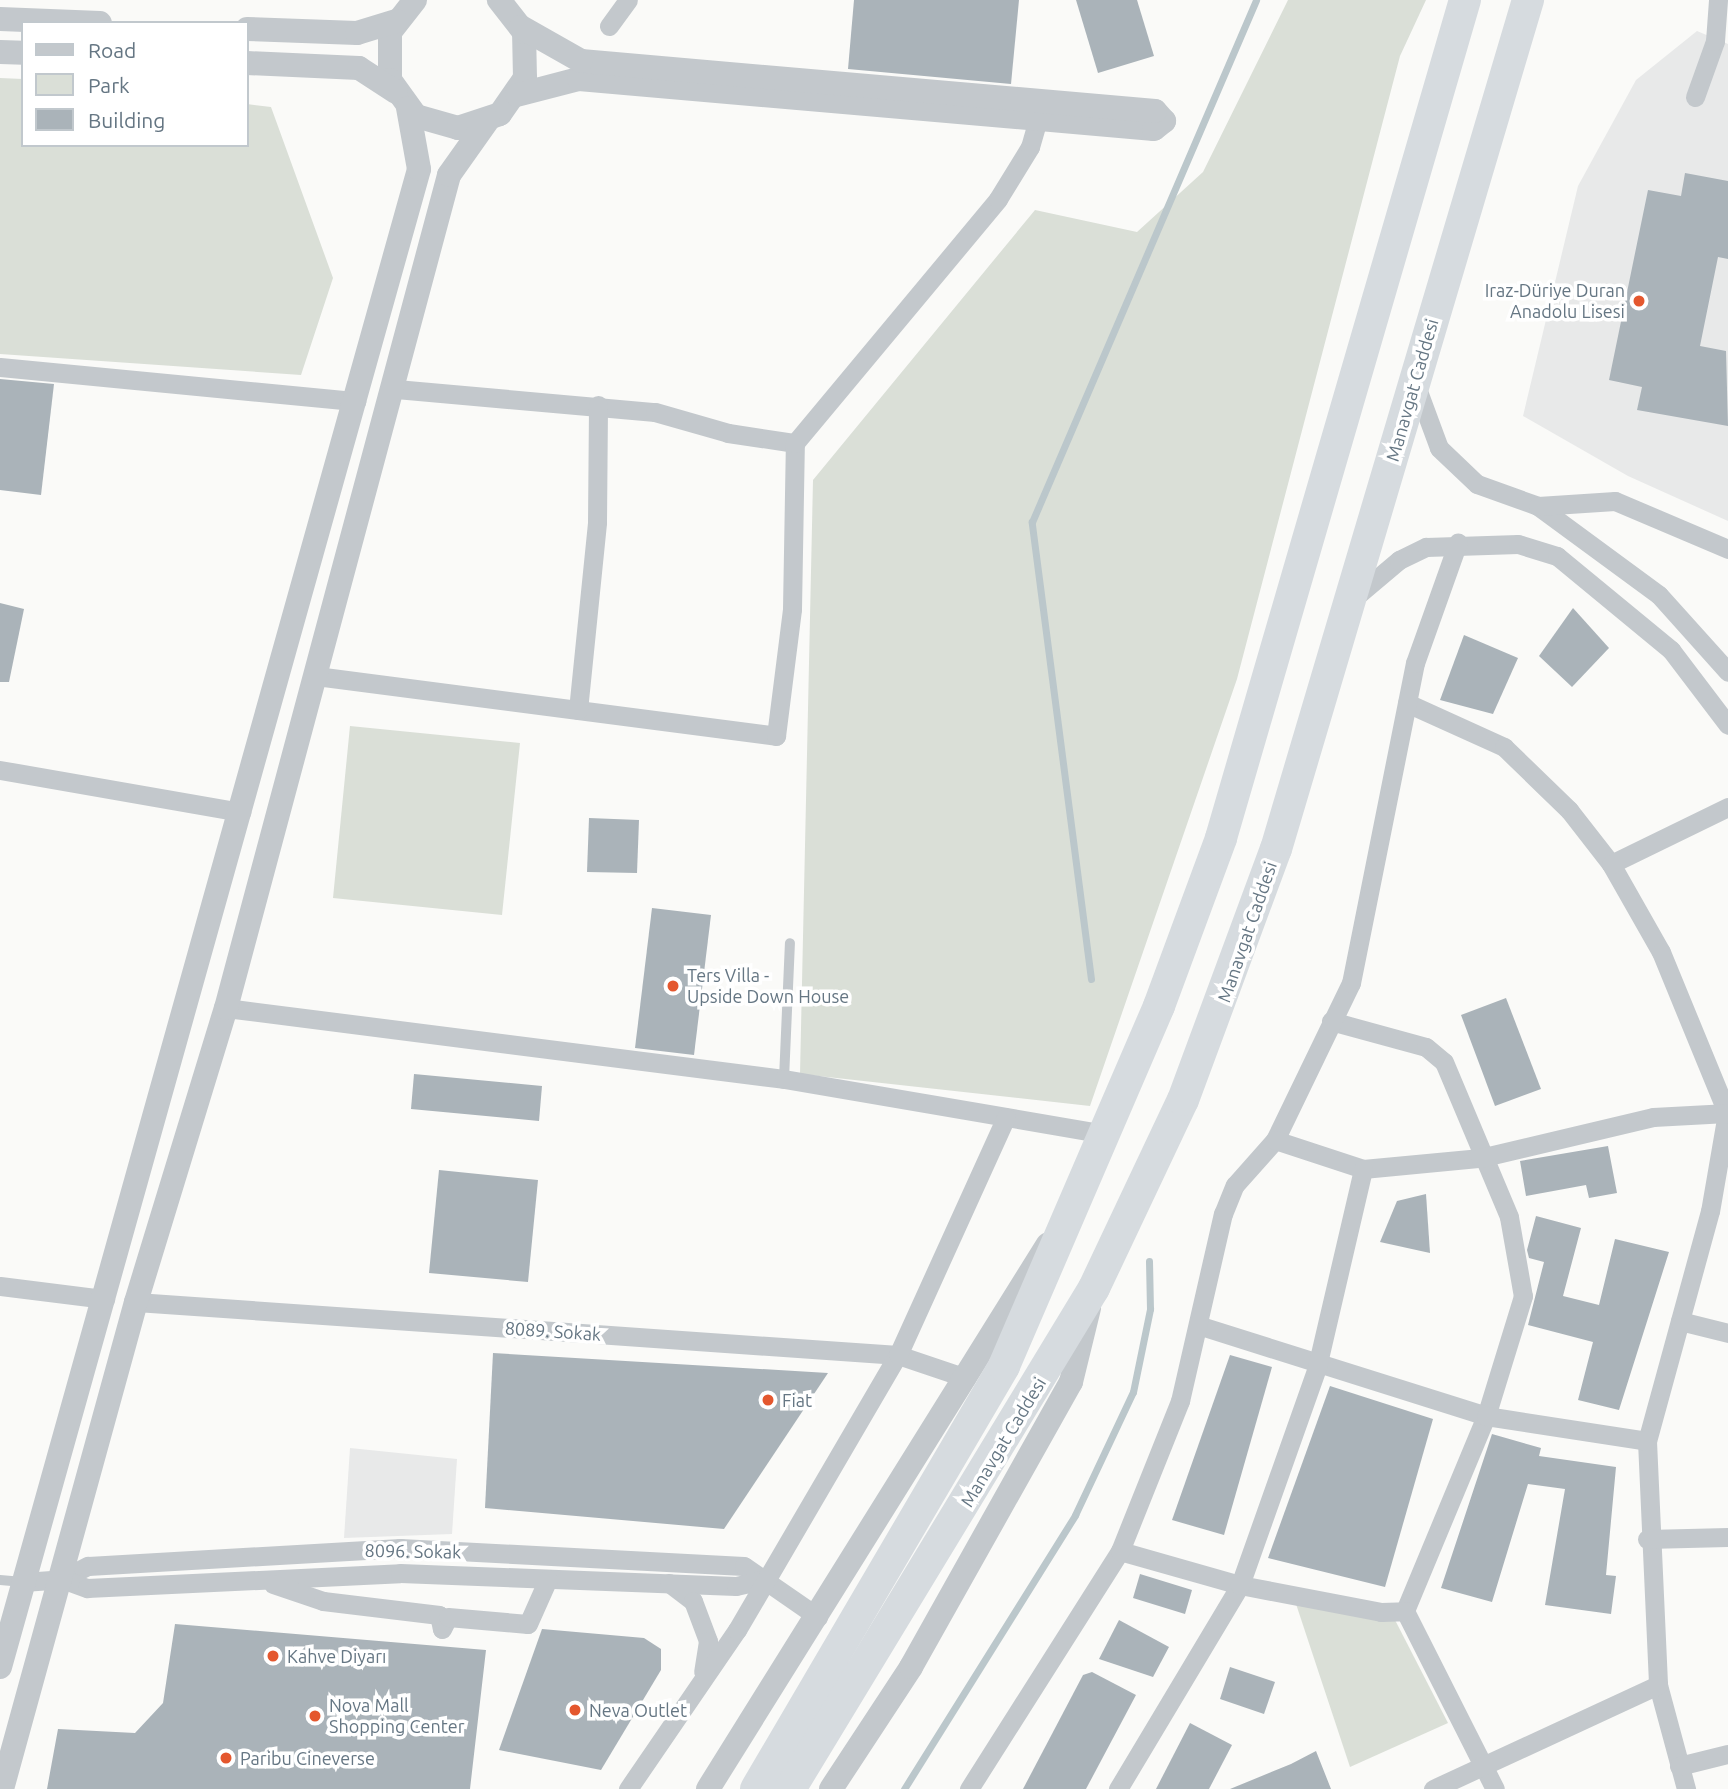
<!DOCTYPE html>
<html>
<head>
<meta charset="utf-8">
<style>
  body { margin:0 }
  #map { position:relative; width:1728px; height:1789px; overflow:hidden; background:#fafaf8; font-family:Ubuntu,sans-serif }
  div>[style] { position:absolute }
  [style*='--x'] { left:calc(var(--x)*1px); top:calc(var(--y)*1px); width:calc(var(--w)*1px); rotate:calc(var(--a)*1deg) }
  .built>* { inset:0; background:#e8e9e9 }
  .green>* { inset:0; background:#dadfd7 }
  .stream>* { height:7px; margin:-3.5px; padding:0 3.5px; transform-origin:3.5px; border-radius:3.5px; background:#bbc7cb }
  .building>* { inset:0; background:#aab3b9 }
  .service>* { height:10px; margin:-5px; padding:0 5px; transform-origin:5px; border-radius:5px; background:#c3c8cc }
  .minor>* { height:19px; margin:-9.5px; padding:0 9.5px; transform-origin:9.5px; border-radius:9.5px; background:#c3c8cc }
  .tertiary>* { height:24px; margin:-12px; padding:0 12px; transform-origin:12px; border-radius:12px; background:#c3c8cc }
  .trunk>* { height:32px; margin:-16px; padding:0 16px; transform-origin:16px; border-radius:16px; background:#d6dbdf }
  .dots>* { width:19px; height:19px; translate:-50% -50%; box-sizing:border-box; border:4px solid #fff; border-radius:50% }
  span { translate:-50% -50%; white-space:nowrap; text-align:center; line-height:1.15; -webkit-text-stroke:7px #fff; paint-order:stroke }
  .poi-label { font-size:18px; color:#657683 }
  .right { translate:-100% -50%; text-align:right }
  .left { translate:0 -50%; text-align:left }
  .street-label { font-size:18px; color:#657683 }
  .legend { position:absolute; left:21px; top:21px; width:228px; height:126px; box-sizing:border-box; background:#fff; border:2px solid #c1c8cd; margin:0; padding:9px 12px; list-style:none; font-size:21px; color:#657683 }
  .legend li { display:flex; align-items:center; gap:14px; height:35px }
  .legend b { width:35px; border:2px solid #c1c8cd }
</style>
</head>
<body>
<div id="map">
  <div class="built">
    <i style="clip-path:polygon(1697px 31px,1728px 44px,1728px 521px,1628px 476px,1523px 416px,1578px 186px,1636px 80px)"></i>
    <i style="clip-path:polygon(350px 1448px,457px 1459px,452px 1534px,344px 1538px)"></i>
  </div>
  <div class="green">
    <i style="clip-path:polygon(1288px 0,1426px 0,1400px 56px,1237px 679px,1090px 1106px,800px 1074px,813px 480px,1035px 210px,1137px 232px,1203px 172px)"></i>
    <i style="clip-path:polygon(0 78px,23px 79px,23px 145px,247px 145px,247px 104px,271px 107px,333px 278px,301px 375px,0 354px)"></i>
    <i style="clip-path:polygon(350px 726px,520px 743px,502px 915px,333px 898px)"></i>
    <i style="clip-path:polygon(1296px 1604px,1395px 1620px,1448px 1723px,1350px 1767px)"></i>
  </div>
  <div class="stream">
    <i style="--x:1091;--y:979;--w:461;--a:-97.4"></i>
    <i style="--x:1032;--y:522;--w:568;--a:-66.77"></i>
    <i style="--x:904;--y:1789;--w:323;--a:-58"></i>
    <i style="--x:1075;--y:1515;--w:136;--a:-64.8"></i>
    <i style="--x:1133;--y:1392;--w:85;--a:-78.4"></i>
    <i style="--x:1150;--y:1309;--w:48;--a:-91.2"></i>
  </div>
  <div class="building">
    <i style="clip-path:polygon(854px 0,1019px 0,1011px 84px,848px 69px)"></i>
    <i style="clip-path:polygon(1076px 0,1137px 0,1154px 56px,1098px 73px)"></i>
    <i style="clip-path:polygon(1685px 173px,1728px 181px,1728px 259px,1718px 257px,1700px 346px,1726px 351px,1728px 426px,1637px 410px,1642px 387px,1609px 380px,1648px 190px,1681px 196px)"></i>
    <i style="clip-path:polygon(0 379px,54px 384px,41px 495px,0 490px)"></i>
    <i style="clip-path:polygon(0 603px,24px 609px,9px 682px,0 682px)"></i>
    <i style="clip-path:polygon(1573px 608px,1609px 648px,1572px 687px,1539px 656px)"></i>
    <i style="clip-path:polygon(1464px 635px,1518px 658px,1493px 714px,1440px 700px)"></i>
    <i style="clip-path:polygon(589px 818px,639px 820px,637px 873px,587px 872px)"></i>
    <i style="clip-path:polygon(652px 908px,711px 915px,694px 1055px,635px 1048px)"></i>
    <i style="clip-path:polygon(1506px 998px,1541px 1089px,1495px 1106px,1461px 1015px)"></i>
    <i style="clip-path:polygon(414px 1074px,542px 1086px,539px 1121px,411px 1109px)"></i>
    <i style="clip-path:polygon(1608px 1146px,1617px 1193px,1589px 1198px,1586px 1185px,1526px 1196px,1520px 1161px)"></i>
    <i style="clip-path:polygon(439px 1170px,538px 1180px,528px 1282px,429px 1273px)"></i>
    <i style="clip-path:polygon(1426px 1194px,1430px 1253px,1380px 1242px,1397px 1201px)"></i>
    <i style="clip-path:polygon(1536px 1216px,1581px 1228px,1563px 1296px,1599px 1305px,1615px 1239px,1669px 1252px,1619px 1410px,1578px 1400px,1593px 1342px,1528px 1325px,1544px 1262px,1529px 1258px,1527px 1250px)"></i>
    <i style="clip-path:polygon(493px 1353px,828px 1373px,724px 1529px,485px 1508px)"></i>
    <i style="clip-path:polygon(1230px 1355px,1272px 1367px,1224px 1535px,1172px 1520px)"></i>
    <i style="clip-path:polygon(1330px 1386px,1433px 1419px,1385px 1587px,1268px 1558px)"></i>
    <i style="clip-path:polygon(1492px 1434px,1541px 1448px,1539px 1456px,1616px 1467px,1606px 1575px,1616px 1576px,1611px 1614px,1545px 1605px,1565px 1489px,1528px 1484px,1492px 1602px,1441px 1588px)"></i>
    <i style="clip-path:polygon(1140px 1574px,1192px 1590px,1185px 1614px,1133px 1598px)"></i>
    <i style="clip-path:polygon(1119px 1620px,1169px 1647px,1153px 1677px,1099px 1659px)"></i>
    <i style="clip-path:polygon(175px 1624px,486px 1650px,470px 1789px,47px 1789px,58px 1729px,135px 1733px,163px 1703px)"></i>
    <i style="clip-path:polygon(542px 1629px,644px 1638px,661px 1649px,661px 1670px,601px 1770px,499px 1750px)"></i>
    <i style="clip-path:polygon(1230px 1667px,1275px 1682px,1264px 1714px,1220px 1699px)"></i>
    <i style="clip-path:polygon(1092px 1672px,1136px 1695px,1086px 1789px,1023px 1789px,1083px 1675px)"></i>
    <i style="clip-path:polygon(1190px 1723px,1232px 1745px,1209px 1789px,1156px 1789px)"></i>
    <i style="clip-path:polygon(1316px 1751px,1331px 1789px,1230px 1789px,1291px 1764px)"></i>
  </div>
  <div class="service">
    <i style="--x:784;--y:1079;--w:136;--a:-87.5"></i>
    <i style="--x:0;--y:1580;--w:23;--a:5"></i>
  </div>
  <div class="minor">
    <i style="--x:609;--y:26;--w:32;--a:-54"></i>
    <i style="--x:1695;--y:97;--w:59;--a:-70.3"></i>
    <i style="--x:1715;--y:41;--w:41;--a:-85.8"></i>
    <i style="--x:0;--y:367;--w:358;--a:5.5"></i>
    <i style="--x:1415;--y:383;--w:69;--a:69.7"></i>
    <i style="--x:1439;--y:448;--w:52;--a:43.5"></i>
    <i style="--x:1477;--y:484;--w:65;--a:19.8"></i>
    <i style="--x:1538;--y:506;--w:150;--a:36.3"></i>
    <i style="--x:1659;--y:595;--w:103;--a:48.1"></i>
    <i style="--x:396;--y:389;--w:260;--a:5.1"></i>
    <i style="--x:655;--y:412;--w:76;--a:16"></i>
    <i style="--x:728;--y:433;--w:68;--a:8.5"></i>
    <i style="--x:1538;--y:506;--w:77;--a:-3.7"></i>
    <i style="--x:1615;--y:501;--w:123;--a:23"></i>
    <i style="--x:1354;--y:598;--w:59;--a:-40.2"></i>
    <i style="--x:1399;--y:560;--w:30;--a:-26"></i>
    <i style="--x:1426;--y:547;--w:92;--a:-1.9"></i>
    <i style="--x:1518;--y:544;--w:41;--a:17.1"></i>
    <i style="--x:1557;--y:556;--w:148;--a:39.5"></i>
    <i style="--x:1671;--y:650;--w:94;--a:52.8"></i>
    <i style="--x:316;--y:676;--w:464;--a:7.4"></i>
    <i style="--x:776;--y:736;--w:128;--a:-82.8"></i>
    <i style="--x:792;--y:609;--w:166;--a:-89"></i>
    <i style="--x:795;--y:443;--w:317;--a:-50.2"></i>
    <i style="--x:998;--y:199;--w:61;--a:-58.4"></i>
    <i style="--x:1030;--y:147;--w:29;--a:-74"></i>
    <i style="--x:1407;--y:703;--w:107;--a:24.4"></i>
    <i style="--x:1504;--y:747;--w:91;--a:44.1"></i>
    <i style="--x:1569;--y:810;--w:68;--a:52.1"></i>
    <i style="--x:1611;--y:864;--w:101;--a:60.4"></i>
    <i style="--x:1661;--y:952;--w:174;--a:67.7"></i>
    <i style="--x:1727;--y:1113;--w:99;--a:99.8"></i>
    <i style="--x:1710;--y:1211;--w:238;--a:105.3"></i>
    <i style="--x:1647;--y:1441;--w:244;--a:87.4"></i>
    <i style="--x:1658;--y:1685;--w:108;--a:74.9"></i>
    <i style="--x:578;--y:710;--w:189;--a:-84.2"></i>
    <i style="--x:597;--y:522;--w:117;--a:-89.5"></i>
    <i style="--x:0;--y:770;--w:245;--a:9.9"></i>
    <i style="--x:1611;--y:864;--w:130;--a:-26"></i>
    <i style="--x:226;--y:1008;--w:562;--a:7.25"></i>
    <i style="--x:784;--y:1079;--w:328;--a:9.7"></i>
    <i style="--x:1331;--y:1021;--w:98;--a:15.3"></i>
    <i style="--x:1426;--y:1047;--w:23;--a:40"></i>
    <i style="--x:1444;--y:1062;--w:168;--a:67.2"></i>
    <i style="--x:1509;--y:1217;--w:80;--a:80"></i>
    <i style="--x:1523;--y:1296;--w:126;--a:107.1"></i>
    <i style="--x:1486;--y:1416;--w:211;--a:112.6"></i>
    <i style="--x:1405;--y:1611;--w:199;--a:63.2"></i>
    <i style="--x:1275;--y:1140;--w:174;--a:-64.2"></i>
    <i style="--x:1351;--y:983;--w:326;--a:-78.7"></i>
    <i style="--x:1415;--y:663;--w:128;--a:-70.4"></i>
    <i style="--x:0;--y:1286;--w:106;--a:7.1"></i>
    <i style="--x:136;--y:1302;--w:764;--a:3.98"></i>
    <i style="--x:898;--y:1355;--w:72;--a:18.7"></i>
    <i style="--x:1680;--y:1321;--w:49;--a:14"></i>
    <i style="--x:1201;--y:1326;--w:299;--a:17.5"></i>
    <i style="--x:1486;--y:1416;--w:163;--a:8.8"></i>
    <i style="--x:1647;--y:1539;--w:81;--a:-1.4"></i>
    <i style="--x:1120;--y:1551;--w:125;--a:15.8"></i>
    <i style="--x:1240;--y:1585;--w:144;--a:10.8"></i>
    <i style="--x:1381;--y:1612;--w:24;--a:-2"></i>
    <i style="--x:62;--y:1579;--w:29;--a:-27"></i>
    <i style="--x:88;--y:1566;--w:313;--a:-3.3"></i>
    <i style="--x:400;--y:1548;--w:344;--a:3"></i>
    <i style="--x:744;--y:1566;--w:90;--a:34.6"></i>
    <i style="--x:23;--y:1582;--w:39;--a:-4"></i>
    <i style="--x:62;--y:1579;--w:27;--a:20"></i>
    <i style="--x:87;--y:1588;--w:313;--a:-2.7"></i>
    <i style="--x:400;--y:1573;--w:336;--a:2.2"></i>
    <i style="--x:736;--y:1586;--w:27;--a:-13"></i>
    <i style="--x:669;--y:1583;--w:30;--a:37"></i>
    <i style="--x:693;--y:1601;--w:43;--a:69.4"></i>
    <i style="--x:708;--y:1641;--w:31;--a:99"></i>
    <i style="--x:273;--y:1584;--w:53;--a:18.8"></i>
    <i style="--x:323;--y:1601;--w:117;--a:6.9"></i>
    <i style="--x:439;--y:1615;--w:14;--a:78"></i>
    <i style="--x:442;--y:1629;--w:13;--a:-63"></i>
    <i style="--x:448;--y:1617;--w:80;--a:5"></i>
    <i style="--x:528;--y:1624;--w:49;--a:-66"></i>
    <i style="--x:1679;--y:1766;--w:50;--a:-13.8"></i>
    <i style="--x:628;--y:1789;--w:193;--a:-55.6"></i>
    <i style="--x:737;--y:1630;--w:319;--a:-59.7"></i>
    <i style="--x:898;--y:1355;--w:261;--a:-65.6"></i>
    <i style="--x:969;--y:1789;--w:282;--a:-57.6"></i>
    <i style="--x:1120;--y:1551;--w:162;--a:-68.2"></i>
    <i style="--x:1180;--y:1401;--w:192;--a:-77.1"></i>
    <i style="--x:1223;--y:1214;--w:31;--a:-68"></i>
    <i style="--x:1235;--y:1185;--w:60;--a:-48.4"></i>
    <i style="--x:1275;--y:1140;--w:93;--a:18.2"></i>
    <i style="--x:1363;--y:1169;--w:118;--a:-5.4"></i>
    <i style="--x:1480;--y:1158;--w:178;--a:-13.3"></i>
    <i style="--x:1653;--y:1117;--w:75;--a:-3.1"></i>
    <i style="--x:1118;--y:1789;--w:238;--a:-59.1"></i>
    <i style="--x:1240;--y:1585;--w:231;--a:-70.5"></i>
    <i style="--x:1317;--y:1367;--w:203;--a:-76.9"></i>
    <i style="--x:1433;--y:1789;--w:248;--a:-24.8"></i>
  </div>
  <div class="tertiary">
    <i style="--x:415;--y:0;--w:41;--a:128"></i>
    <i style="--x:390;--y:32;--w:48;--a:90"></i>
    <i style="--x:390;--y:80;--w:44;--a:54.2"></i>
    <i style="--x:416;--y:116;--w:44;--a:15.9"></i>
    <i style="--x:458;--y:128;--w:44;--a:-18.4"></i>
    <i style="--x:500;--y:114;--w:44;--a:-55.2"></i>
    <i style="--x:525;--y:78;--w:46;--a:-91.2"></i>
    <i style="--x:524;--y:32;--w:41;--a:-128"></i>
    <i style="--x:0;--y:19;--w:100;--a:2.3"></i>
    <i style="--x:247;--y:29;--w:110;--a:2.1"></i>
    <i style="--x:357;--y:33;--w:41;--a:-17.1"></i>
    <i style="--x:0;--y:52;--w:23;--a:2"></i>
    <i style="--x:247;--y:63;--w:112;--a:2.6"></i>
    <i style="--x:359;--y:68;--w:44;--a:33"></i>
    <i style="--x:517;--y:95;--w:64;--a:-14.5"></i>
    <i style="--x:579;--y:79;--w:577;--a:4.97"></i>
    <i style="--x:1154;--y:129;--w:13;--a:-39"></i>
    <i style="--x:1164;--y:121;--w:13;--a:-132"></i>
    <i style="--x:1155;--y:111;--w:576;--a:-175.02"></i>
    <i style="--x:581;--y:61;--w:69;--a:-150.5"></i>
    <i style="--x:0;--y:1667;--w:1555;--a:-74.37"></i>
    <i style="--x:419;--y:169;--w:62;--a:-100.2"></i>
    <i style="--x:2;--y:1789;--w:505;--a:-74.62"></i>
    <i style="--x:136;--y:1302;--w:307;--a:-73"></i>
    <i style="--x:226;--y:1008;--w:862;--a:-75.01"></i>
    <i style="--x:449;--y:175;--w:67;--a:-54.7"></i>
    <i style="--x:708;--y:1789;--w:642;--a:-58.04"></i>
    <i style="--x:831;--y:1789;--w:146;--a:-56.7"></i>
    <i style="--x:911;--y:1667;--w:327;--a:-60.7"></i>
    <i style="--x:1071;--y:1382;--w:76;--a:-76.3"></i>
  </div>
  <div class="trunk">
    <i style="--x:756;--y:1789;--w:490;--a:-59.6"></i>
    <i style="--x:1004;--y:1366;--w:392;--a:-66.7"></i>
    <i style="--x:1159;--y:1006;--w:179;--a:-69.7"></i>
    <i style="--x:1221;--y:838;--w:873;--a:-73.77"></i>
    <i style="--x:790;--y:1789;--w:586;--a:-58.75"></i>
    <i style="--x:1094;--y:1288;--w:208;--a:-64.7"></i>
    <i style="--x:1183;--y:1100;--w:268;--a:-69.7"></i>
    <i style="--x:1276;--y:849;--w:886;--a:-73.47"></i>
  </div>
  <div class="dots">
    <i style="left:1639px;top:301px;background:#e4572e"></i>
    <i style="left:673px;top:986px;background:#e4572e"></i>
    <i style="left:768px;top:1400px;background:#e4572e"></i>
    <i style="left:273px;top:1656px;background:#e4572e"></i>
    <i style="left:575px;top:1710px;background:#e4572e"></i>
    <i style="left:315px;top:1716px;background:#e4572e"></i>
    <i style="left:226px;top:1758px;background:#e4572e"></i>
  </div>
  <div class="poi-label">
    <span class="right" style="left:1625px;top:301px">Iraz-Düriye Duran<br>Anadolu Lisesi</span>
    <span class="left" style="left:687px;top:986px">Ters Villa -<br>Upside Down House</span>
    <span class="left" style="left:782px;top:1400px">Fiat</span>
    <span class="left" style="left:287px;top:1656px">Kahve Diyarı</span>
    <span class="left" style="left:329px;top:1716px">Nova Mall<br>Shopping Center</span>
    <span class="left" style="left:589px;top:1710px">Neva Outlet</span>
    <span class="left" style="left:240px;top:1758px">Paribu Cineverse</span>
  </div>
  <div class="street-label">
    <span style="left:1412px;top:390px;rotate:-74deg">Manavgat Caddesi</span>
    <span style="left:1247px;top:932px;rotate:-71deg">Manavgat Caddesi</span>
    <span style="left:553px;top:1331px;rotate:4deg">8089. Sokak</span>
    <span style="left:1003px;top:1442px;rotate:-59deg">Manavgat Caddesi</span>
    <span style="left:413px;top:1551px;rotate:1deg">8096. Sokak</span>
  </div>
  <ul class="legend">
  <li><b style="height:9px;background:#c3c8cc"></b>Road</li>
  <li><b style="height:19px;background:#dadfd7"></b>Park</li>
  <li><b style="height:19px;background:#aab3b9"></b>Building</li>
  </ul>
</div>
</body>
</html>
